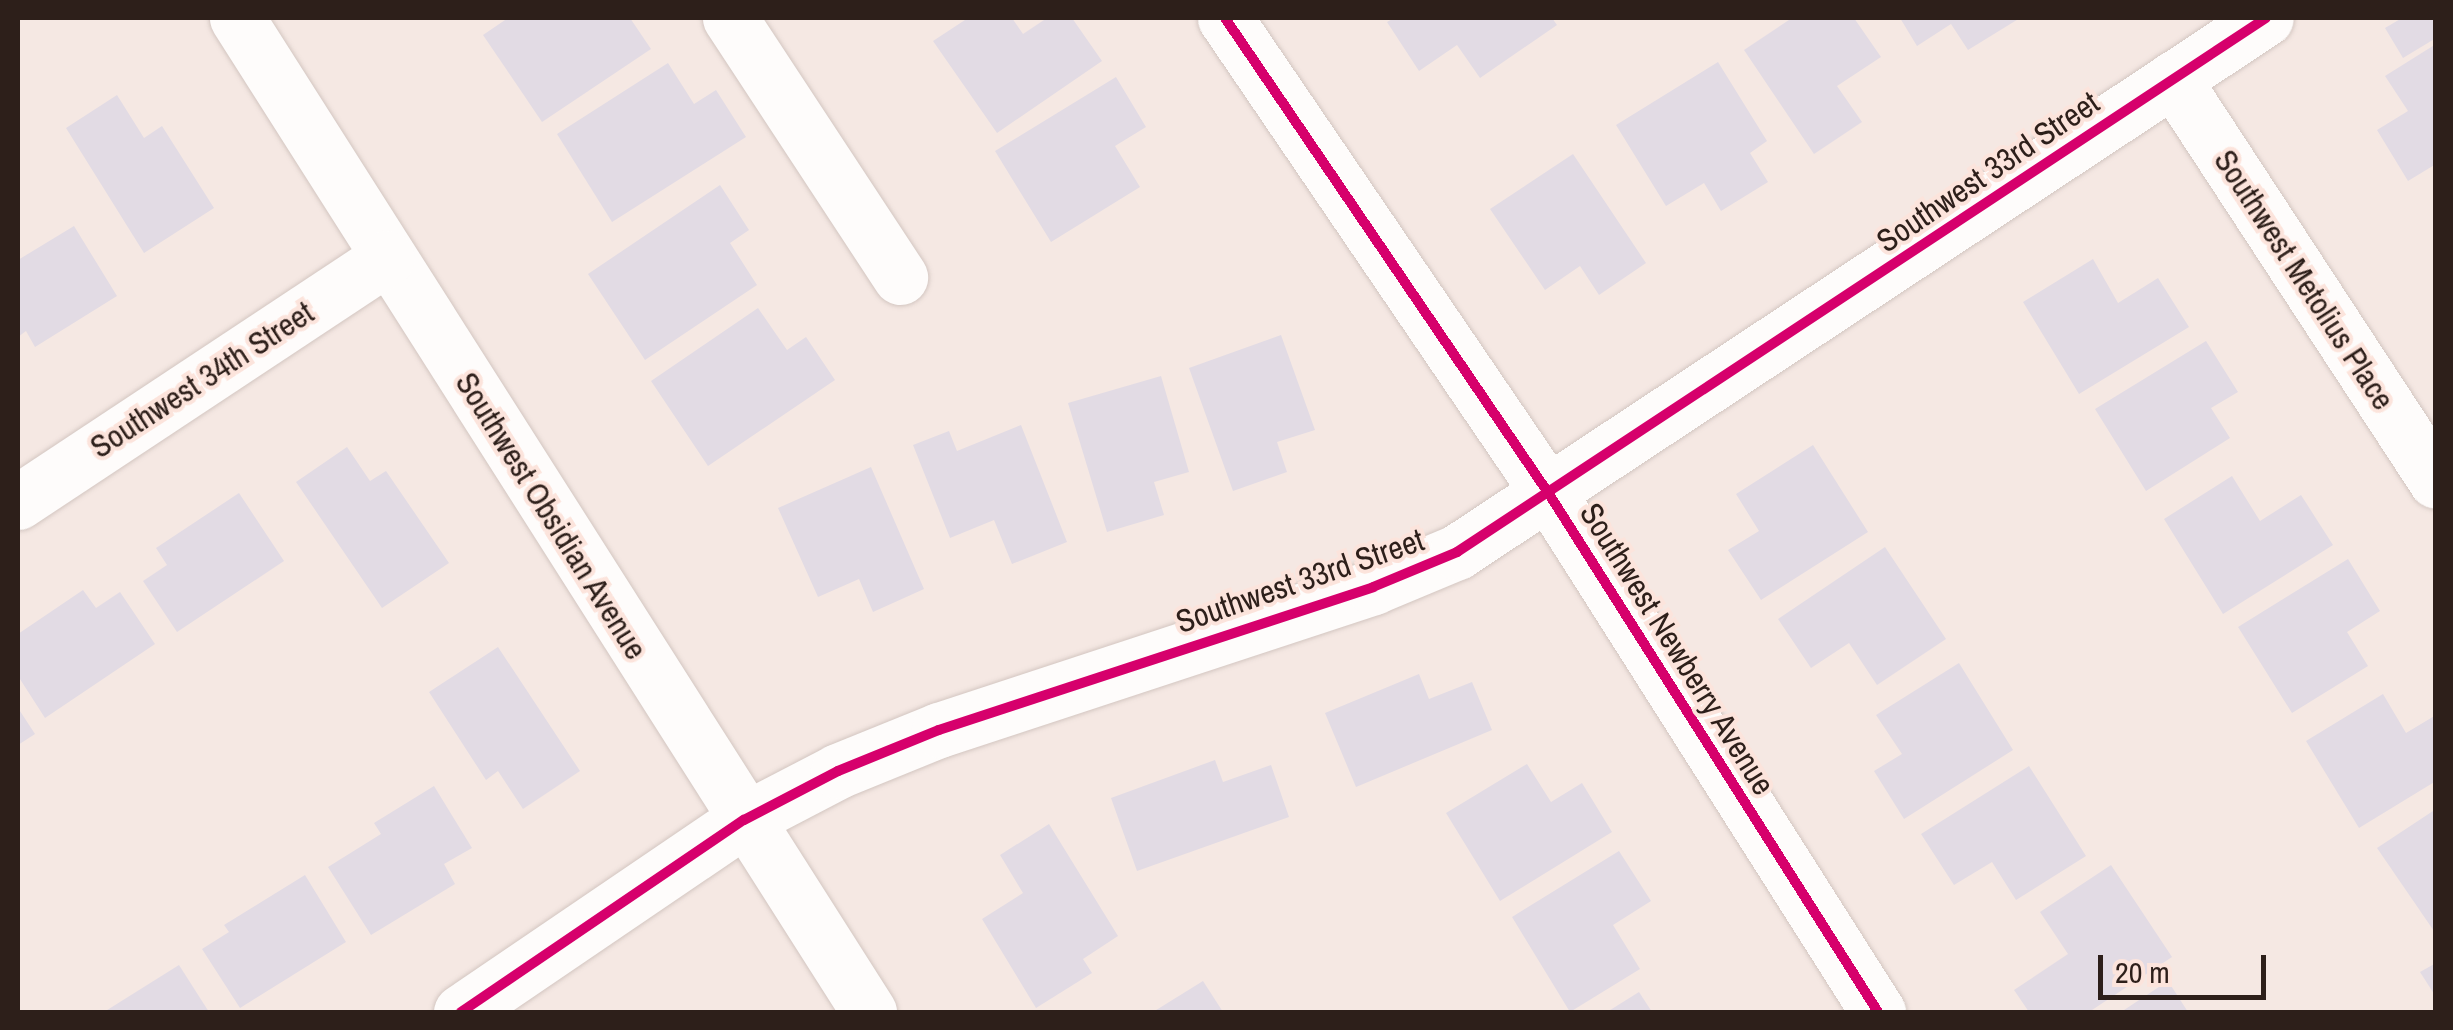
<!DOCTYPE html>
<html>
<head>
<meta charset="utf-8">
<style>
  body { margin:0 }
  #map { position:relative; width:2453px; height:1030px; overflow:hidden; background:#f5e8e3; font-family:"Archivo Narrow",sans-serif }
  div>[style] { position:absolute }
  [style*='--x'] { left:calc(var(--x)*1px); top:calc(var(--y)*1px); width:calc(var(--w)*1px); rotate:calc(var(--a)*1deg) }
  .building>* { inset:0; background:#e2dbe4 }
  .roads { filter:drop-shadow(0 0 2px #d3c6c1) drop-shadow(0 0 2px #d3c6c1) }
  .minor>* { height:55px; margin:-27.5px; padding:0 27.5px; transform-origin:27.5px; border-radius:27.5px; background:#fefcfb }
  .cycleway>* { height:10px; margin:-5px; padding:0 5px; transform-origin:5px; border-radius:5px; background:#d6006c }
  span { translate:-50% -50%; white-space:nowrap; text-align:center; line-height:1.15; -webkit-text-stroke:8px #fce4dc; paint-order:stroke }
  .street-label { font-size:32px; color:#2d1f1a }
  .frame { position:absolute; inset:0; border:20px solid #2d1f1a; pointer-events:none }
  .scale { position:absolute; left:2098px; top:955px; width:168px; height:45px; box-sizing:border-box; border:5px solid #2d1f1a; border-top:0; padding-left:12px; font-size:30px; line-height:35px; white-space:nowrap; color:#2d1f1a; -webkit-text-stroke:8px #fce4dc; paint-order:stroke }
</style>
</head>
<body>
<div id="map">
  <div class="building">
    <i style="clip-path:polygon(508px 18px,630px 18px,651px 49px,542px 122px,483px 35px)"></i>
    <i style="clip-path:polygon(968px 18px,1012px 18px,1023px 34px,1047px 18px,1072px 18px,1102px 61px,997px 133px,933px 41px)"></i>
    <i style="clip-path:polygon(1394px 18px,1552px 18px,1557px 25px,1480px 78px,1457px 45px,1419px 71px,1387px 22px)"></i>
    <i style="clip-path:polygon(1792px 18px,1854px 18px,1881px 57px,1837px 86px,1862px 122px,1814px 154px,1744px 50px)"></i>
    <i style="clip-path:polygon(1900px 18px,2020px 18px,1968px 50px,1951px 24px,1917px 46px)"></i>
    <i style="clip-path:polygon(2402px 18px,2436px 18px,2436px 38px,2403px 58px,2385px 28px)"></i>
    <i style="clip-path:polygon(2436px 44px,2436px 164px,2408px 181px,2377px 130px,2408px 111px,2385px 76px)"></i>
    <i style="clip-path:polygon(1718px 62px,1767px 141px,1750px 153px,1768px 182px,1721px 211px,1704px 183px,1666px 206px,1616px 125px)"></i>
    <i style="clip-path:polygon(668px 63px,694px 104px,716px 90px,746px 137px,612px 222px,557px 134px)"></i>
    <i style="clip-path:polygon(1116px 77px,1146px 127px,1115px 146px,1140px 187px,1051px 242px,995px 151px)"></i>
    <i style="clip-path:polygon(117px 95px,144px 138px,162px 126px,214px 208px,144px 253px,66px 128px)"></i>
    <i style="clip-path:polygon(1573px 154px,1646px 263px,1599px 295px,1580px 266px,1545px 290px,1490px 209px)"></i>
    <i style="clip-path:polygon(720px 185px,749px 230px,730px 243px,757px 285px,645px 360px,588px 274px)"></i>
    <i style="clip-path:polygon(74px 226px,117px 296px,35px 347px,26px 331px,18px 337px,18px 260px)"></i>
    <i style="clip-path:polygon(2093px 259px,2118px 303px,2158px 278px,2189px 327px,2079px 394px,2023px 302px)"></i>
    <i style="clip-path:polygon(758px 308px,787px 350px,806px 337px,835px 380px,708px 466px,651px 381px)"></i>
    <i style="clip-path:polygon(1281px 335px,1315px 430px,1277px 442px,1287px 472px,1233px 491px,1189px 368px)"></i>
    <i style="clip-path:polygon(2206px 341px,2238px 392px,2211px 408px,2230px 438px,2146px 491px,2095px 409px)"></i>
    <i style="clip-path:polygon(1161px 376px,1189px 472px,1154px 482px,1164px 515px,1107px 532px,1068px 403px)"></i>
    <i style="clip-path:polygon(1021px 425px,1067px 542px,1012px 564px,994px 520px,950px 538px,913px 445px,949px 431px,957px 451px)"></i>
    <i style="clip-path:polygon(1813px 445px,1868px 532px,1761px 600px,1728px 550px,1759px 531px,1736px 494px)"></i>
    <i style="clip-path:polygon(347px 447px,370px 481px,386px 471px,449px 563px,382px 608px,296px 482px)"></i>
    <i style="clip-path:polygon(871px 467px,924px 589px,873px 612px,859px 579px,818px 597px,778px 508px)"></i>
    <i style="clip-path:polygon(2232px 476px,2260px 521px,2301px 495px,2333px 545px,2223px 614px,2164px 519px)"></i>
    <i style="clip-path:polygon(239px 493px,284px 561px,177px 632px,143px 581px,167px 565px,156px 548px)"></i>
    <i style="clip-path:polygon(1885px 547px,1946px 639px,1877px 685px,1849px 643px,1811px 668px,1778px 619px)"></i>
    <i style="clip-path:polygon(2348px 559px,2380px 611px,2347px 632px,2368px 666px,2292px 713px,2238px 627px)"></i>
    <i style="clip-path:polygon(83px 590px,96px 608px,120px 592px,155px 644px,45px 718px,18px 676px,18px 634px)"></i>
    <i style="clip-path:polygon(498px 647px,580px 771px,523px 809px,498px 771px,486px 780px,429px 692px)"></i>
    <i style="clip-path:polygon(1959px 663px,2013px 750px,1904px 819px,1874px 771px,1902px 754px,1876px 715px)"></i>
    <i style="clip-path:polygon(1419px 674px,1429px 699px,1472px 682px,1492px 730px,1356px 787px,1325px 713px)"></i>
    <i style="clip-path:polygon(2383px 694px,2406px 733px,2436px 715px,2436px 781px,2359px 828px,2306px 741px)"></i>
    <i style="clip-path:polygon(18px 708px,35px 734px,18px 745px)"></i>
    <i style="clip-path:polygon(1215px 760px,1223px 782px,1271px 765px,1289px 817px,1137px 871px,1111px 798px)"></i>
    <i style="clip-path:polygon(1527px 764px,1551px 802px,1582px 783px,1612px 832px,1500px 901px,1446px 813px)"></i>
    <i style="clip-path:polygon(2029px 766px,2086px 856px,2016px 900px,1992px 862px,1954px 885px,1921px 834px)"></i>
    <i style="clip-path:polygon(434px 786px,472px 848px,444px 864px,455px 884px,371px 935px,328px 867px,381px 834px,374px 823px)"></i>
    <i style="clip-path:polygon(2436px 809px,2436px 934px,2377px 848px)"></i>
    <i style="clip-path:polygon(1049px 824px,1118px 936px,1083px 959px,1092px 973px,1036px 1008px,982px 919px,1023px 893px,1000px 855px)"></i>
    <i style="clip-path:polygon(1619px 851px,1651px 901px,1613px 925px,1640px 969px,1570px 1012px,1512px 917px)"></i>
    <i style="clip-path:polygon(2111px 865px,2172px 957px,2089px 1012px,2029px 1012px,2014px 990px,2068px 954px,2040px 912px)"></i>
    <i style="clip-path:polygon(305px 875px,346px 942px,240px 1008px,202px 949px,229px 932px,224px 925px)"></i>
    <i style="clip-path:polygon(2436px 963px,2436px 997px,2420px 972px)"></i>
    <i style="clip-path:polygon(179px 965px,209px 1012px,104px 1012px)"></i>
    <i style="clip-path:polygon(1203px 981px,1223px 1012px,1153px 1012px)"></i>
    <i style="clip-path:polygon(2168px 981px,2188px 1012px,2121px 1012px)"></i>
    <i style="clip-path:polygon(1639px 992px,1652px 1012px,1607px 1012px)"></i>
  </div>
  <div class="roads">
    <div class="minor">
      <i style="--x:237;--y:18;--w:1178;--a:57.55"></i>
      <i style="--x:730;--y:18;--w:310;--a:56.7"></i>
      <i style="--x:1225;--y:18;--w:576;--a:55.76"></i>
      <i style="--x:1549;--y:494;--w:614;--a:57.58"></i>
      <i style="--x:2173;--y:79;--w:480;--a:56.8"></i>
      <i style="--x:18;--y:502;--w:442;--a:-33.5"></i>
      <i style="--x:461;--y:1012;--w:342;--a:-34.2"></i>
      <i style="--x:744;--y:820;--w:106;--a:-27.5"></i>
      <i style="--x:838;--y:771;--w:109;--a:-22.1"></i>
      <i style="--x:939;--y:730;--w:457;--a:-18.2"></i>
      <i style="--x:1373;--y:587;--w:91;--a:-22.6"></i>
      <i style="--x:1457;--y:552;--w:969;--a:-33.43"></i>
    </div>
  </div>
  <div class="cycleway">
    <i style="--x:1225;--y:18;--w:576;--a:55.76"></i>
    <i style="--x:1549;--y:494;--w:614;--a:57.58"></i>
    <i style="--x:461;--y:1012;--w:342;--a:-34.2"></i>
    <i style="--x:744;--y:820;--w:106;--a:-27.5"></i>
    <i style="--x:838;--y:771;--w:109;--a:-22.1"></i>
    <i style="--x:939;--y:730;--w:457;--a:-18.2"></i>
    <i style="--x:1373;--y:587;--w:91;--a:-22.6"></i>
    <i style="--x:1457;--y:552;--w:969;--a:-33.43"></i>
  </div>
  <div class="street-label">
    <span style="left:1988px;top:172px;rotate:-34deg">Southwest 33rd Street</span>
    <span style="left:2304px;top:280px;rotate:57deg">Southwest Metolius Place</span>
    <span style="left:202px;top:380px;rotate:-33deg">Southwest 34th Street</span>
    <span style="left:551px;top:516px;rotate:58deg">Southwest Obsidian Avenue</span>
    <span style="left:1300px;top:581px;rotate:-19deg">Southwest 33rd Street</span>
    <span style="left:1677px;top:649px;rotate:58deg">Southwest Newberry Avenue</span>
  </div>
  <div class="frame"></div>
  <div class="scale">20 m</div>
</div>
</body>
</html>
